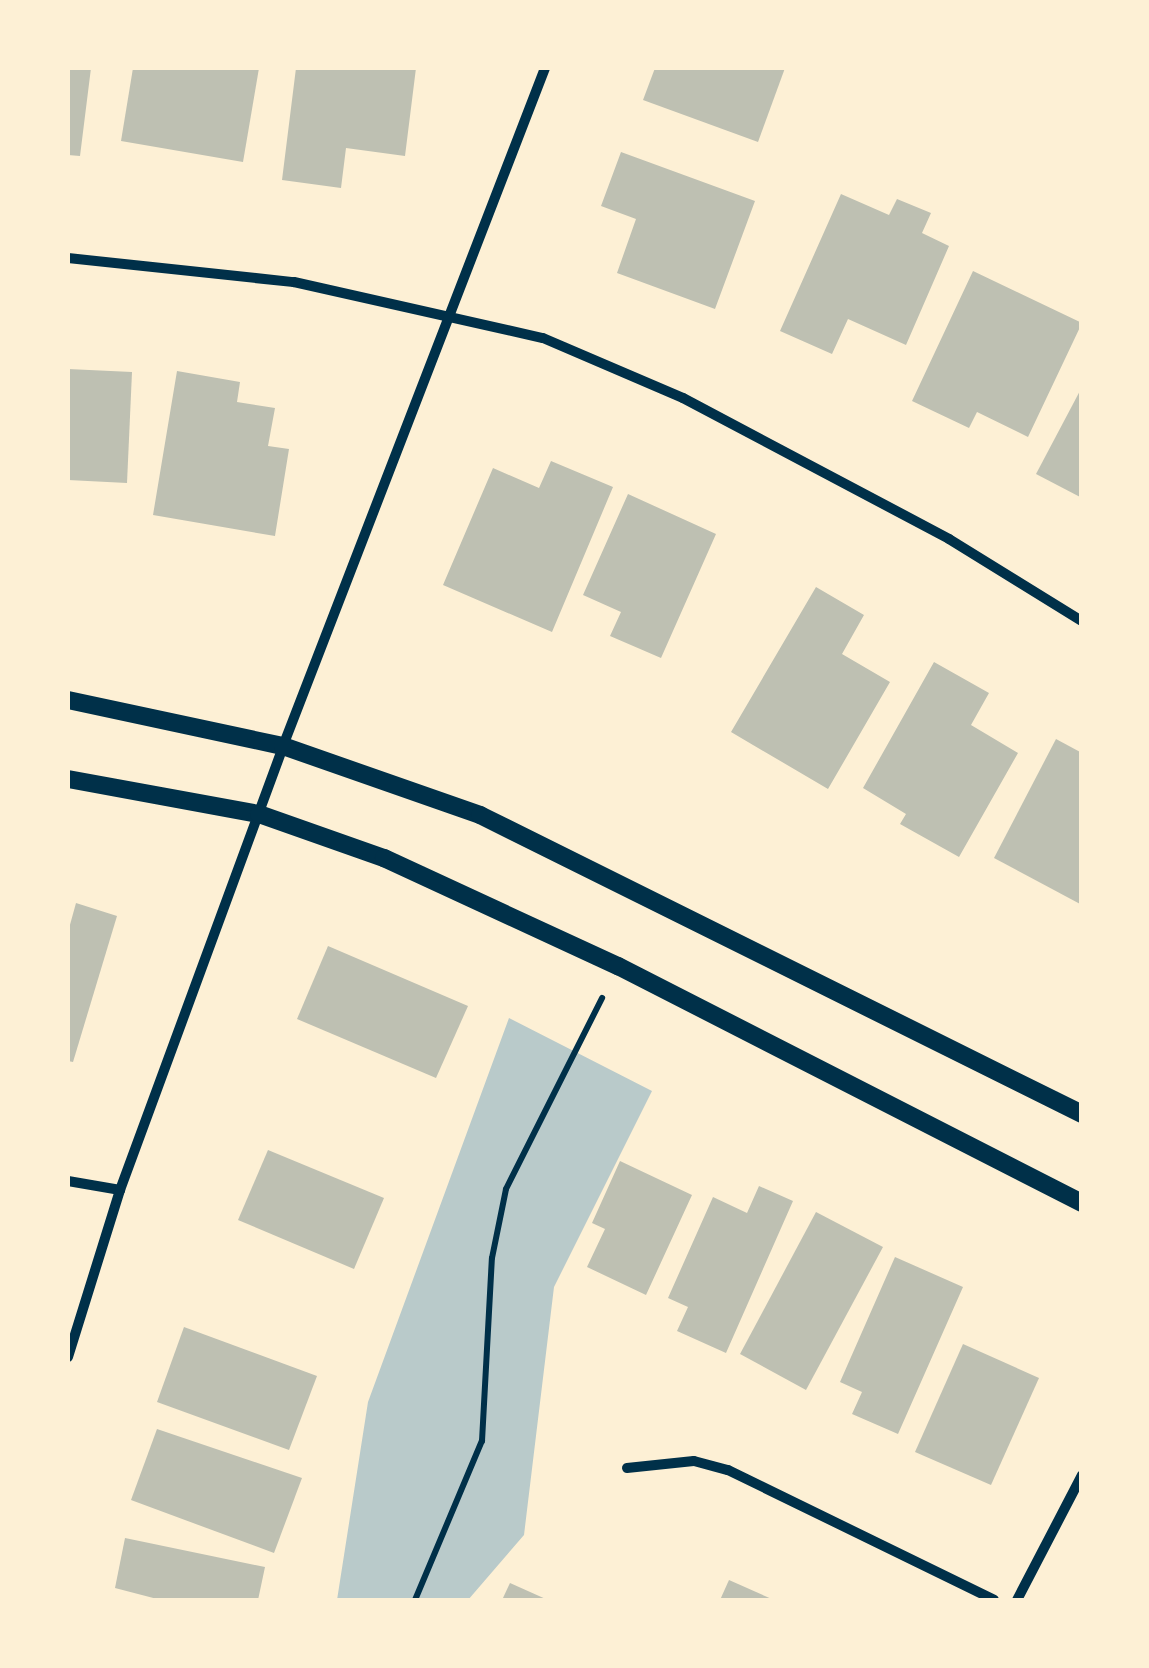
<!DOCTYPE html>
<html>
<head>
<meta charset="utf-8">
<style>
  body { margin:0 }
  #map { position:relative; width:1149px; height:1668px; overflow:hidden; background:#fdf0d5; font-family:"Work Sans",sans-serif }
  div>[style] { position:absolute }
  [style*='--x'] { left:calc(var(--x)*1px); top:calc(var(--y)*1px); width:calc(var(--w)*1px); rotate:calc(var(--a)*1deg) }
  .green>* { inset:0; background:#b9caca }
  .building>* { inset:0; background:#bec0b2 }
  .path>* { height:6px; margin:-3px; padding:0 3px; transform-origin:3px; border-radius:3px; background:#003049 }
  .minor>* { height:10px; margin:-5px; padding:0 5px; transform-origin:5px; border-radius:5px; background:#003049 }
  .tertiary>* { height:18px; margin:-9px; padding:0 9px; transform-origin:9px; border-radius:9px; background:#003049 }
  span { translate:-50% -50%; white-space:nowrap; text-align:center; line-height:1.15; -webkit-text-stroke:8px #fdf0d5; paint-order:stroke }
  .frame { position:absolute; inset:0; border:70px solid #fdf0d5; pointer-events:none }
</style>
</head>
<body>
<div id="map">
  <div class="green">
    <i style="clip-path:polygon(509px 1018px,652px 1091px,554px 1287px,524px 1535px,468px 1600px,337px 1600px,368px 1402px)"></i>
  </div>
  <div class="building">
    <i style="clip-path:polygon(68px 68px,91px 68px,80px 156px,68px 155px)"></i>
    <i style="clip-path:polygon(133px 68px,259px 68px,243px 162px,121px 141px)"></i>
    <i style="clip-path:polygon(296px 68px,416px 68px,405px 156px,346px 148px,341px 188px,282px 180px)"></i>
    <i style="clip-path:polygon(655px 68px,785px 68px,758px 142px,643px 100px)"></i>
    <i style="clip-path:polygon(621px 152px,755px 201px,715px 309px,617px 273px,636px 219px,601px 206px)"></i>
    <i style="clip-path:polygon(841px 194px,889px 215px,897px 199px,931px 213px,922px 233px,949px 246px,906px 345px,848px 319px,832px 354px,780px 331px)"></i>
    <i style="clip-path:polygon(973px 271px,1082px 323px,1028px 437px,977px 412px,969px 428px,912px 401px)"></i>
    <i style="clip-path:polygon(68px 369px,132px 372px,127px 483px,68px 480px)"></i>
    <i style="clip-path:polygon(177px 371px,240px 382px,237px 402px,275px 408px,268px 446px,289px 449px,275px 536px,153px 515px)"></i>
    <i style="clip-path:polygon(1082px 387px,1082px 498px,1036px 474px)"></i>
    <i style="clip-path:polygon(551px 461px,613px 487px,552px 632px,443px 585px,493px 468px,539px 488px)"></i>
    <i style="clip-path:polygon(628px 494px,716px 534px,661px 658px,610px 636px,621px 612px,583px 595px)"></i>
    <i style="clip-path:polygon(816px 587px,864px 615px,842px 654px,890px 682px,828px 789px,731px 732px)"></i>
    <i style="clip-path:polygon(934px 662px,989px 693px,971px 725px,1018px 753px,959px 857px,900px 824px,906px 814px,863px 788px)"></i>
    <i style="clip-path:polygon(1056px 739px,1082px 753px,1082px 905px,994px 858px)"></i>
    <i style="clip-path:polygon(76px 903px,117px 916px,73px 1062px,68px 1061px,68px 932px)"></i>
    <i style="clip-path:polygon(328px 946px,468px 1006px,436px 1078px,297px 1019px)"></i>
    <i style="clip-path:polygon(268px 1150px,384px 1198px,354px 1269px,238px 1220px)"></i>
    <i style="clip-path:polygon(620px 1161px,692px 1195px,646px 1295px,587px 1267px,605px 1229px,592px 1223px)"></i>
    <i style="clip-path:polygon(759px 1186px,793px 1201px,726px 1353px,677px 1331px,688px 1307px,668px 1298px,713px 1197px,747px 1213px)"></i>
    <i style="clip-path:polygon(816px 1212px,883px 1247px,806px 1390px,740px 1354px)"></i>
    <i style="clip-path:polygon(895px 1257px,963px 1287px,898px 1434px,852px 1414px,862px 1392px,840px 1382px)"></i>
    <i style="clip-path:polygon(184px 1327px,317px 1376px,289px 1450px,157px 1402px)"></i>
    <i style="clip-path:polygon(963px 1344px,1039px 1378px,991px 1485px,915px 1452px)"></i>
    <i style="clip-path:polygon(157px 1429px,302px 1478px,274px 1553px,131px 1500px)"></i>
    <i style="clip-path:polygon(125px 1538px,265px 1567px,258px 1600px,161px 1600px,115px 1588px)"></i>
    <i style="clip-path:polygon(729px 1580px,774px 1600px,720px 1600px)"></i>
    <i style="clip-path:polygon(510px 1583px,548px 1600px,502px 1600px)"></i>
  </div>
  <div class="path">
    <i style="--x:415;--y:1600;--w:173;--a:-67.2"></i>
    <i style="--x:482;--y:1441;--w:183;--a:-86.9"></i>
    <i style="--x:492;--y:1258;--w:70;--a:-78.5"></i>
    <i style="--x:506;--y:1189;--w:214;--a:-63.3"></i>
  </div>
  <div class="minor">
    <i style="--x:68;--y:258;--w:227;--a:6.1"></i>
    <i style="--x:294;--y:282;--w:255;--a:12.7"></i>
    <i style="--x:543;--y:338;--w:152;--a:23.2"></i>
    <i style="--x:683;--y:398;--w:301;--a:27.9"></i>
    <i style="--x:949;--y:539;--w:156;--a:31.7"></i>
    <i style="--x:68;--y:1181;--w:53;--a:9.8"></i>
    <i style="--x:68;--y:1357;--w:175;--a:-72.7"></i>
    <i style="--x:120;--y:1190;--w:473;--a:-69.8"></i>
    <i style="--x:283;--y:746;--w:727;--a:-68.87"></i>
    <i style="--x:627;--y:1468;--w:67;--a:-6"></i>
    <i style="--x:694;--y:1461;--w:35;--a:15"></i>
    <i style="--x:728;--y:1470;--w:296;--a:26"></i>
    <i style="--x:1017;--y:1600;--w:141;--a:-62.5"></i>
  </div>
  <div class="tertiary">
    <i style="--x:68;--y:700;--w:220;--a:12.1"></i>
    <i style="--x:283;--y:746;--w:209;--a:19.3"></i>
    <i style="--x:480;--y:815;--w:672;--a:26.41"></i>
    <i style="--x:68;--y:779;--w:194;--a:10.4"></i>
    <i style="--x:259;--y:814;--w:133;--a:19.4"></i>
    <i style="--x:384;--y:858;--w:258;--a:24.8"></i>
    <i style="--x:618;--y:966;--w:521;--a:27.06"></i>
  </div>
  <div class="frame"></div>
</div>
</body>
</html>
